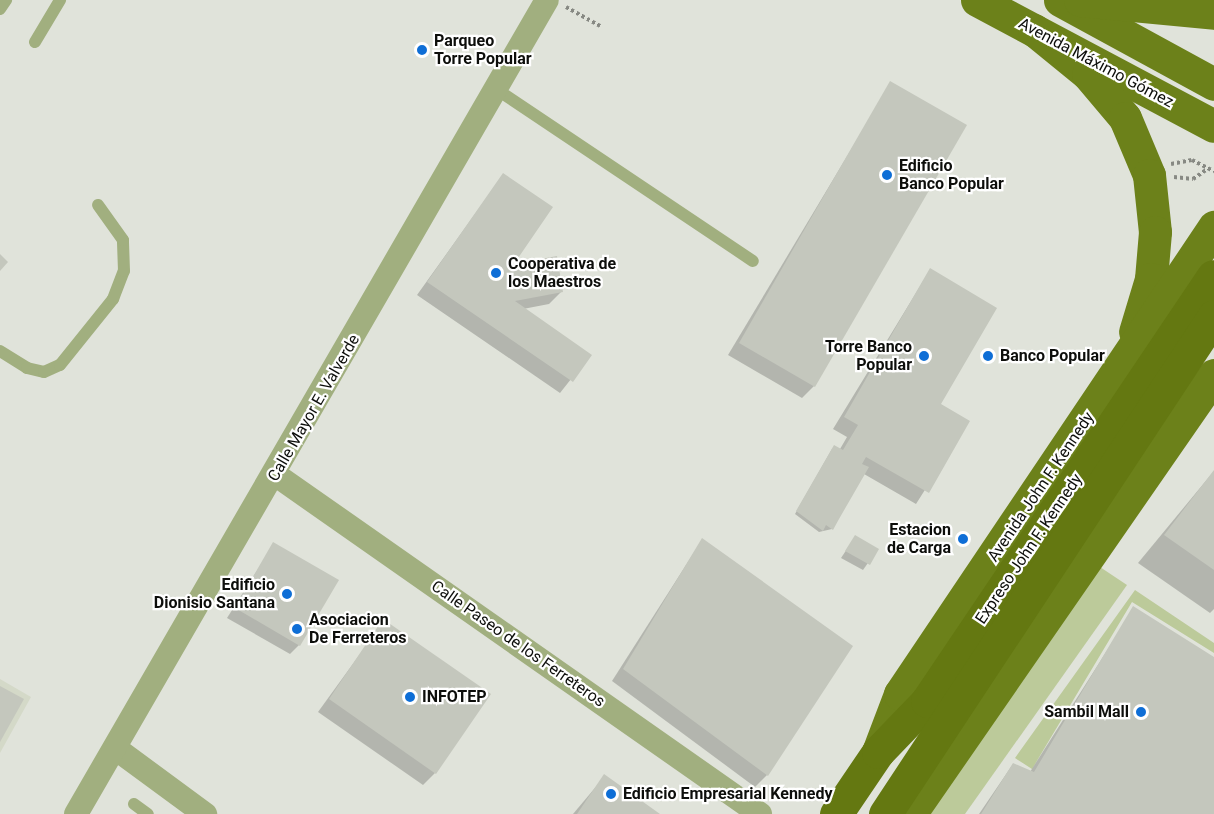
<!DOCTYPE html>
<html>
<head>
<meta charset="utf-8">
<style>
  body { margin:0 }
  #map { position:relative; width:1214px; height:814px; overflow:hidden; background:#e0e3da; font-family:Roboto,sans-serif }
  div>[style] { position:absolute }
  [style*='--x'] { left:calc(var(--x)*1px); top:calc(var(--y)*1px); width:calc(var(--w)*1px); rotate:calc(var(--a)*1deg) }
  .built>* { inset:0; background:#d4d9c8 }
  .green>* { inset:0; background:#bcca9a }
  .shadow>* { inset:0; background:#0003 }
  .building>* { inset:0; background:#c4c7bd }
  .path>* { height:4px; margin-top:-2px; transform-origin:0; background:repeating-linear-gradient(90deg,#878983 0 3px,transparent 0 6px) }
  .service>* { height:12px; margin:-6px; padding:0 6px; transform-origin:6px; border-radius:6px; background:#a1af7f }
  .minor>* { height:24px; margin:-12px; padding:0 12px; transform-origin:12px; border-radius:12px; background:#a1af7f }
  .primary>* { height:33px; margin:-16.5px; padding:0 16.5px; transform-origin:16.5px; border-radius:16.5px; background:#6c811a }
  .trunk>* { height:33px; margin:-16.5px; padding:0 16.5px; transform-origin:16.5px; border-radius:16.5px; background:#647811 }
  .dots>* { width:16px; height:16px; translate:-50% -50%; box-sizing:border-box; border:3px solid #fff; border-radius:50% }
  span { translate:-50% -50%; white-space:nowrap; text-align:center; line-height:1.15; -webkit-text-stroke:4.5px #fff; paint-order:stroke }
  .poi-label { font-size:16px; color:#0d0e0b; font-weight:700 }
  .left { translate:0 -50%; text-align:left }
  .right { translate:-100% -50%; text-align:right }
  .street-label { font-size:16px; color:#0d0e0b }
</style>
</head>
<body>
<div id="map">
  <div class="built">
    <i style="clip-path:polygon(0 679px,31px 697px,0 753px)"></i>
  </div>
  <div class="green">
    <i style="clip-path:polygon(1091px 561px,1127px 585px,965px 814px,917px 814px)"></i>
    <i style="clip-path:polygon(1135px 590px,1214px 643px,1214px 653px,1132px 602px,1032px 769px,1015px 758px)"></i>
  </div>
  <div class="shadow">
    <i style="clip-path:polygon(891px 83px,814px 386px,802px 398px,728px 355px)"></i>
    <i style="clip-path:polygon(503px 175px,510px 267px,561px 292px,549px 304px,523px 309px,590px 355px,560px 393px,417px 295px)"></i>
    <i style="clip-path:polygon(930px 270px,939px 405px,968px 422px,916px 504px,864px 474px,832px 529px,819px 532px,795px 514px,832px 449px,840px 449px,847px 437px,833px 429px)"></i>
    <i style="clip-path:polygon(1214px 471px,1214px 609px,1210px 613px,1138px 563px)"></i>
    <i style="clip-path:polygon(855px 537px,877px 550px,863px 570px,841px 558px)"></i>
    <i style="clip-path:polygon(702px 540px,767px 775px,755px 787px,612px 681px)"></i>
    <i style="clip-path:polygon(274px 544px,299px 645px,290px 654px,227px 618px)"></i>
    <i style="clip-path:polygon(1134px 608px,1214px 658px,1214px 814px,979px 814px,1013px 764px,1030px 772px)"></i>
    <i style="clip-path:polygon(384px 621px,435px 773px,423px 785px,318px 712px)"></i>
    <i style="clip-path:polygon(605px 776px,658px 814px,573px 814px)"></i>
  </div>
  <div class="building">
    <i style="clip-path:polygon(890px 81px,967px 125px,815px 387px,739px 343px)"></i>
    <i style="clip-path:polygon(503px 173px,553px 207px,514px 264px,557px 256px,563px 292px,515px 301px,592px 355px,573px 382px,427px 282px)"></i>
    <i style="clip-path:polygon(0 254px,8px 262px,0 271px)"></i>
    <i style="clip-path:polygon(930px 268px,997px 308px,941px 404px,970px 421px,929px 493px,866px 457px,862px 464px,869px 467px,839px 519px,833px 530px,826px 525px,823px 531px,796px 511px,834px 445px,843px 450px,858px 425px,844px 417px)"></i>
    <i style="clip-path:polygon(1214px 470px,1214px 570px,1164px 535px)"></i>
    <i style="clip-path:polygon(855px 535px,879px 549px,870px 565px,845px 551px)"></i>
    <i style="clip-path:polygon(702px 538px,853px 646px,768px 776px,623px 669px)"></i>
    <i style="clip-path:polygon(273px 542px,339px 580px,300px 646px,235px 608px)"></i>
    <i style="clip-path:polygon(1133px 606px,1214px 657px,1214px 814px,981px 814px,1013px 763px,1034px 772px)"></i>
    <i style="clip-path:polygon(383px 619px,491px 694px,436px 774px,329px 699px)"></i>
    <i style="clip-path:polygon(0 686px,24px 699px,0 742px)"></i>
    <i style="clip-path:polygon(604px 774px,660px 814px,577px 814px)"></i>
  </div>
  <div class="path">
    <i style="--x:566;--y:7;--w:39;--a:29"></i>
    <i style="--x:1171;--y:164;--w:21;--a:-11"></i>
    <i style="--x:1192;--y:160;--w:25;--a:27"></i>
    <i style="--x:1174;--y:177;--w:19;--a:6"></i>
    <i style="--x:1193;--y:179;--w:16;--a:-35"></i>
  </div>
  <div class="service">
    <i style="--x:0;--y:9;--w:11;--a:-56"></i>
    <i style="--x:35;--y:42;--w:49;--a:-59.2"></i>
    <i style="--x:496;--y:89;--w:309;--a:33.8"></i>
    <i style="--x:0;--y:351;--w:32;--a:32"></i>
    <i style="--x:27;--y:368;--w:17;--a:13"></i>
    <i style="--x:44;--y:372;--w:17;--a:-24"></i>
    <i style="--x:60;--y:365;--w:85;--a:-51.2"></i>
    <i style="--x:113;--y:299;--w:30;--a:-69"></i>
    <i style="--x:124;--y:271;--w:31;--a:-92"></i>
    <i style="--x:123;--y:240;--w:43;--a:-125.5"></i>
    <i style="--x:134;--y:804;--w:17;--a:36"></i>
  </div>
  <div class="minor">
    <i style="--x:276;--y:475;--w:591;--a:35.01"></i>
    <i style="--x:115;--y:748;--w:112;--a:36.3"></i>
    <i style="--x:76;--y:814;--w:940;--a:-59.95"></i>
  </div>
  <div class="primary">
    <i style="--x:977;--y:0;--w:268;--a:28"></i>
    <i style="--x:1060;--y:0;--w:175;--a:28.6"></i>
    <i style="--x:1080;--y:0;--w:135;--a:5.5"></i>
    <i style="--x:1034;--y:30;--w:70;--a:39.2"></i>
    <i style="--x:1088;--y:74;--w:57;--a:49.9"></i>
    <i style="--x:1125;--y:118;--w:62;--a:67.2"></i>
    <i style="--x:1149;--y:175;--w:57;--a:84"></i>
    <i style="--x:1155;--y:232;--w:47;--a:94.9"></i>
    <i style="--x:1151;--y:279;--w:55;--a:106.8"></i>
    <i style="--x:878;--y:752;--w:62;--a:-69.2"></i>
    <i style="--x:900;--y:694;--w:563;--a:-56.08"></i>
    <i style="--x:910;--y:814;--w:534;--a:-55.3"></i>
  </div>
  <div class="trunk">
    <i style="--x:836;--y:814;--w:75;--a:-55.9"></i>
    <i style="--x:878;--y:752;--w:71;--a:-46.1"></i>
    <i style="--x:927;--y:701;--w:512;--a:-56.06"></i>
    <i style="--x:885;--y:814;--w:597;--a:-56.55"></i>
  </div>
  <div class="dots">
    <i style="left:422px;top:50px;background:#0e6ed6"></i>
    <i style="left:887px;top:175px;background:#0e6ed6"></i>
    <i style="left:496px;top:273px;background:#0e6ed6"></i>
    <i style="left:924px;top:356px;background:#0e6ed6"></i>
    <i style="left:988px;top:356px;background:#0e6ed6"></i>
    <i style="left:963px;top:539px;background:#0e6ed6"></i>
    <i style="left:287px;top:594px;background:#0e6ed6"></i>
    <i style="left:297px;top:629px;background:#0e6ed6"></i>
    <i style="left:410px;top:697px;background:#0e6ed6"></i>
    <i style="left:1141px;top:712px;background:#0e6ed6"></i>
    <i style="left:611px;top:794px;background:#0e6ed6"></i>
  </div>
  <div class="poi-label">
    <span class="left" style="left:434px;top:50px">Parqueo<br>Torre Popular</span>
    <span class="left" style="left:899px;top:175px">Edificio<br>Banco Popular</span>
    <span class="left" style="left:508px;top:273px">Cooperativa de<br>los Maestros</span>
    <span class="right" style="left:912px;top:356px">Torre Banco<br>Popular</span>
    <span class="left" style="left:1000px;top:356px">Banco Popular</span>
    <span class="right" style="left:951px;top:539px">Estacion<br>de Carga</span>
    <span class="right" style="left:275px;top:594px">Edificio<br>Dionisio Santana</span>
    <span class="left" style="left:309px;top:629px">Asociacion<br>De Ferreteros</span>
    <span class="left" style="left:422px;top:697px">INFOTEP</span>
    <span class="right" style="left:1129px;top:712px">Sambil Mall</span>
    <span class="left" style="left:623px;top:794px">Edificio Empresarial Kennedy</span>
  </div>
  <div class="street-label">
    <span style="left:1096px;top:63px;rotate:28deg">Avenida Máximo Gómez</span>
    <span style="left:314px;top:408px;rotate:-60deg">Calle Mayor E. Valverde</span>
    <span style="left:1041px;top:487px;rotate:-56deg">Avenida John F. Kennedy</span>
    <span style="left:1029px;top:549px;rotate:-56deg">Expreso John F. Kennedy</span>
    <span style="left:518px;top:644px;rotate:35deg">Calle Paseo de los Ferreteros</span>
  </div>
</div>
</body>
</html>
